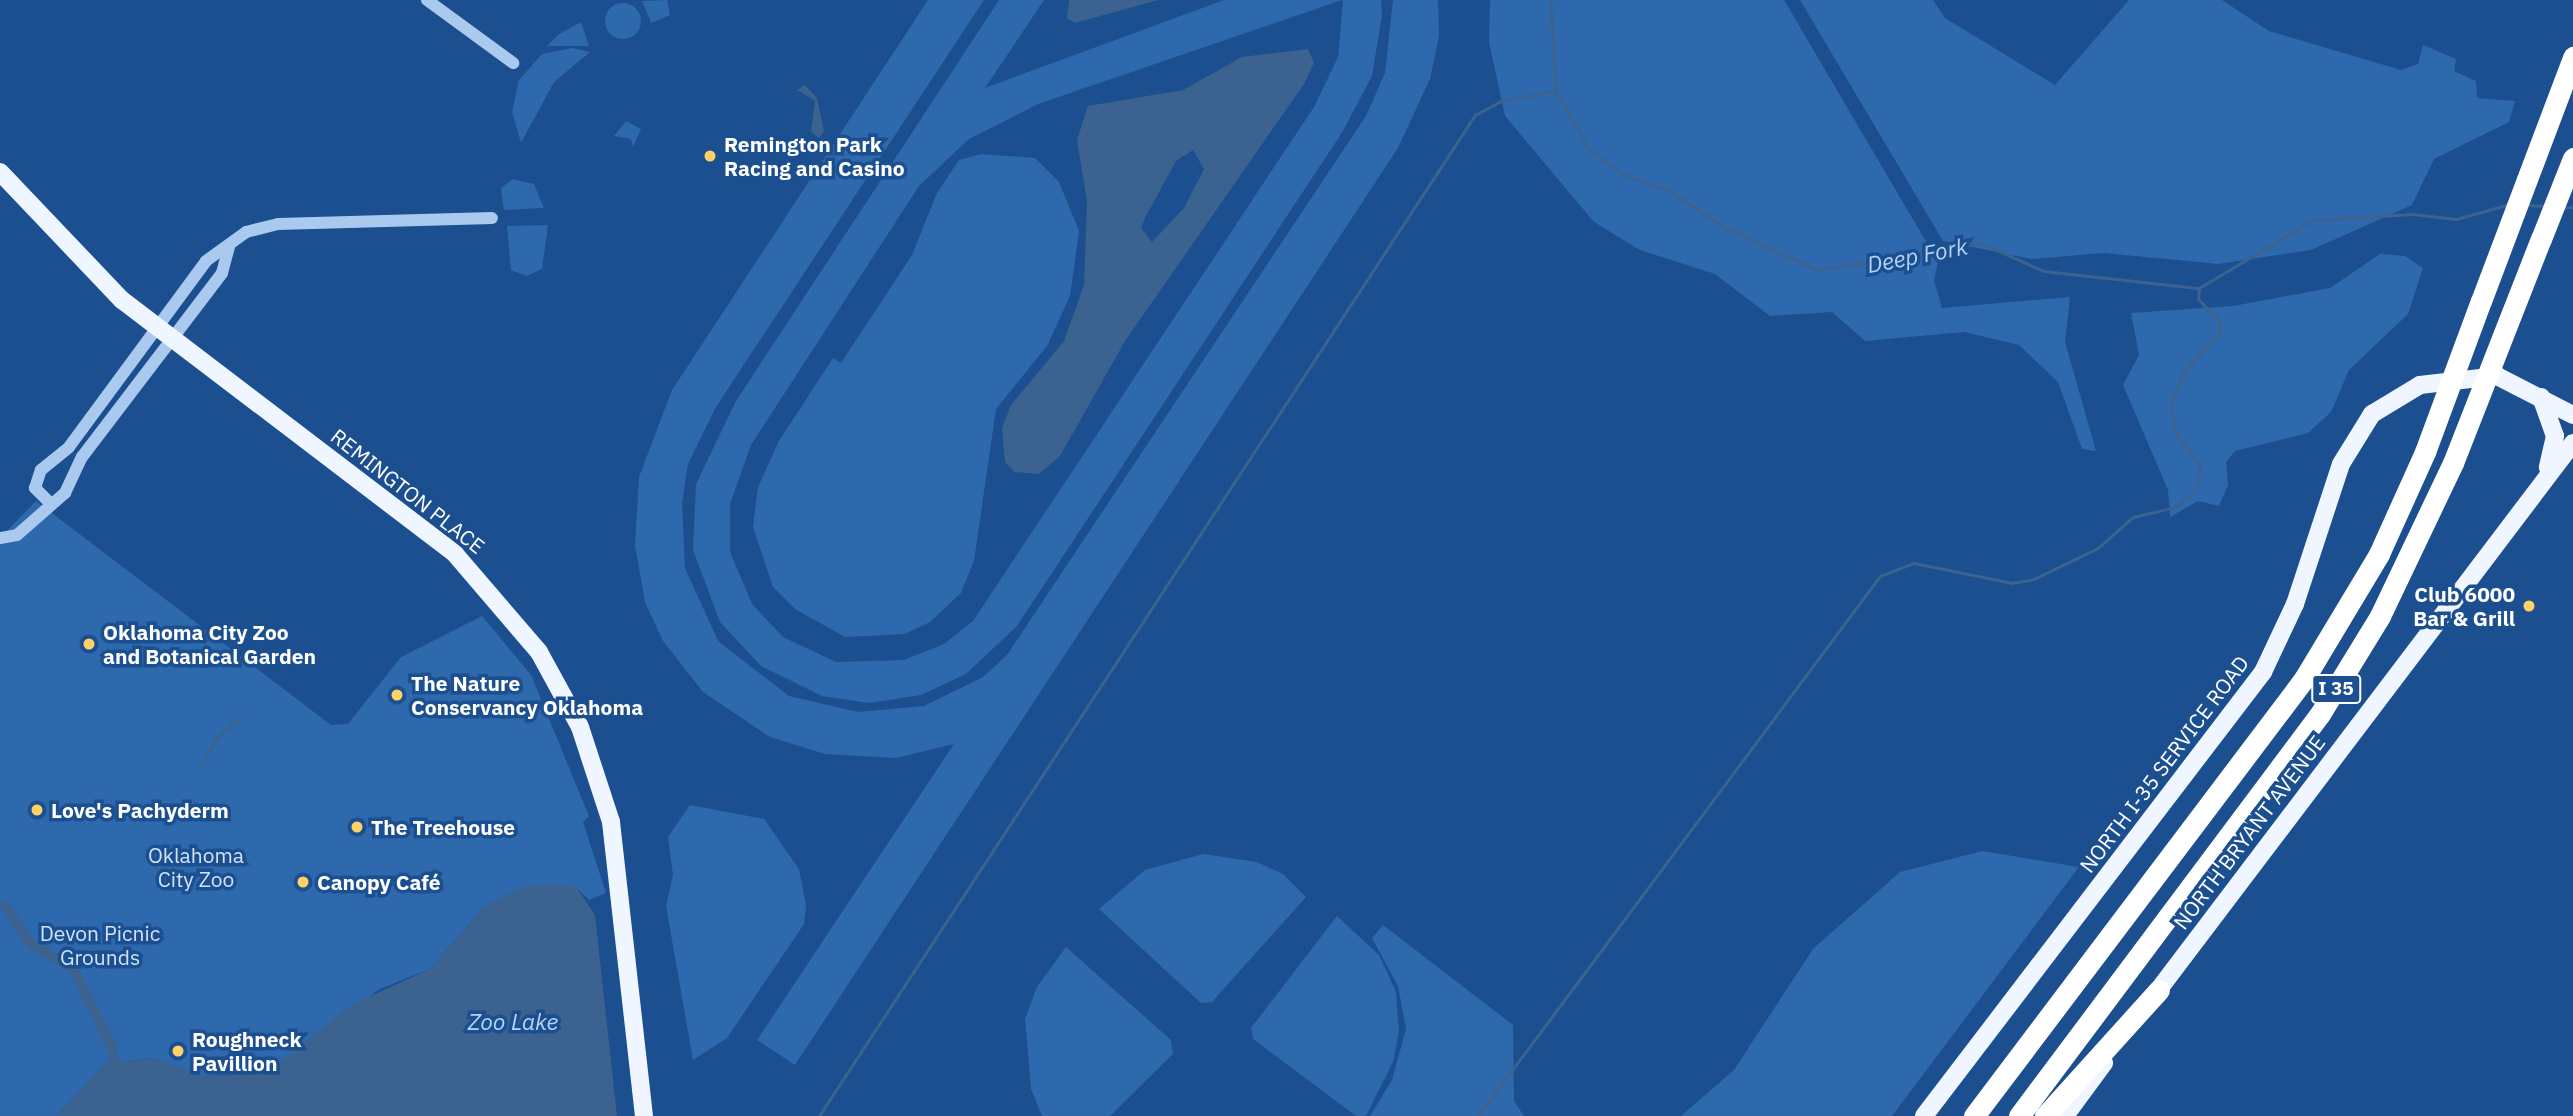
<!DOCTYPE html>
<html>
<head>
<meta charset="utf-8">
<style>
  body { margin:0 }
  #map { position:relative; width:2573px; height:1116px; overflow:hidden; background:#1b4f8f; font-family:"IBM Plex Sans",sans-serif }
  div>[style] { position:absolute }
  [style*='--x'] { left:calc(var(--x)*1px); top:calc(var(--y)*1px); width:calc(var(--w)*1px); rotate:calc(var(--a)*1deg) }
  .green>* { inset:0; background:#2e69ad }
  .round { border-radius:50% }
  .water>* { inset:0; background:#3c6290 }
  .stream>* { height:2.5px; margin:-1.25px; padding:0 1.25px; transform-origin:1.25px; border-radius:1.25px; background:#3c6290 }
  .canal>* { height:10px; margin:-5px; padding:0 5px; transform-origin:5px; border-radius:5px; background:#3c6290 }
  .minor>* { height:12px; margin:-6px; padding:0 6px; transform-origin:6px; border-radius:6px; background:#a9c9ee }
  .major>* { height:18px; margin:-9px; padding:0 9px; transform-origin:9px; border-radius:9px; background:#f0f6ff }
  .highway>* { height:21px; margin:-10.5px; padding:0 10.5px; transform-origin:10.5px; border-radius:10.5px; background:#fff }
  .highway-bridge>* { height:21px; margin:-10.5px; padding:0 10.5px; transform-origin:10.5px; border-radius:10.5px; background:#fff }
  .dots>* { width:19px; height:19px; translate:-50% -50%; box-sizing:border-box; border:4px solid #1b4f8f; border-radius:50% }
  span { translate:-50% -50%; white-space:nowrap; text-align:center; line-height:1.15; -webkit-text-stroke:7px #1b4f8f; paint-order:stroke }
  .shield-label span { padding:2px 5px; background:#1b4f8f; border:2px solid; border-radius:5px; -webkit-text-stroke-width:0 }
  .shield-label { font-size:19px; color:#fff; font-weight:700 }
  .poi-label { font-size:21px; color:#fff; font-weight:700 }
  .left { translate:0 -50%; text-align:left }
  .right { translate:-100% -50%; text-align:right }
  .street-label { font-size:21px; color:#fff }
  .park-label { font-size:21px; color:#cfe3fa }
  .water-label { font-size:23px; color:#b5d3f5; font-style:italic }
</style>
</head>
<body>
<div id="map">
  <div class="green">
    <i style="clip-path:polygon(667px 0,670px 15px,651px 23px,642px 1px)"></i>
    <i style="clip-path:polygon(928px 0,984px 0,716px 407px,688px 464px,682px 503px,685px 568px,718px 641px,789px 696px,858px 712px,924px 706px,983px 677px,1007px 655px,1366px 116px,1385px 73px,1393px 0,1438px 0,1439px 36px,1430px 79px,1398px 148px,795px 1065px,757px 1040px,954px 744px,896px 758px,825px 754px,770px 737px,703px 692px,663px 641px,645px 602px,635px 545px,639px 477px,672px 390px)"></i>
    <i style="clip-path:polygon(999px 0,1044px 0,985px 88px,1224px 0,1342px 0,1038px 104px,969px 139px,919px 186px,751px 445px,730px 504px,730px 552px,752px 604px,783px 637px,836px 662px,904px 660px,944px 644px,973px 621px,1314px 107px,1338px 57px,1343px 0,1381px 0,1382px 15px,1372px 76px,1343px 131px,1017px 626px,966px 674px,921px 695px,869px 703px,822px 696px,761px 666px,720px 622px,693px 550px,696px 484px,736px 401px)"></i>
    <i style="clip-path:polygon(1490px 0,1784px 0,1938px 262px,1934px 280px,1942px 308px,2070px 297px,2065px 342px,2096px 451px,2082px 449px,2058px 382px,2019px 345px,1964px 332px,1865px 341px,1832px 312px,1770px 316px,1715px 274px,1640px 250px,1594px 222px,1505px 116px,1489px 42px)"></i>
    <i style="clip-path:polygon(1800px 0,1933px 0,1945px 18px,2055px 85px,2129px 0,2222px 0,2269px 31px,2401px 70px,2418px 64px,2423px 45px,2456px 59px,2454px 71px,2476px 81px,2477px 98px,2515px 101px,2509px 122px,2434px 159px,2412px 205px,2311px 250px,2218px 264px,2104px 253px,2031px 259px,1943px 241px)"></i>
    <i class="round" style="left:605px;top:3px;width:36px;height:36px"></i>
    <i style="clip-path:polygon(581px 22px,589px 46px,547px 46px,559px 34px)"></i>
    <i style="clip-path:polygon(573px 48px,590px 52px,554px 82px,521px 143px,512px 112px,519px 80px,542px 54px)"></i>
    <i style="clip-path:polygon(626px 121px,641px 129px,633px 147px,631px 139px,614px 136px)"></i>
    <i style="clip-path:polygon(981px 154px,1035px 158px,1059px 182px,1079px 231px,1070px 296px,1047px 346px,996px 409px,974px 561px,961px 593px,930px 622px,905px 634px,845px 637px,795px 609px,773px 587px,753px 527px,758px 487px,779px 441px,833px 358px,841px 363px,912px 255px,937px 193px,959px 160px)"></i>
    <i style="clip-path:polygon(513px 179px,534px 184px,544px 208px,504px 210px,501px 188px)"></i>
    <i style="clip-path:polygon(548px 225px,542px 269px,527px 276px,511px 270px,507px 226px)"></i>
    <i style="clip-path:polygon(2380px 254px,2405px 256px,2423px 268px,2408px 314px,2349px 370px,2331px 412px,2308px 433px,2235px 451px,2226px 462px,2228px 485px,2219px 506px,2198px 501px,2170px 517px,2168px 490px,2123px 385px,2139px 355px,2131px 313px,2233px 306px,2330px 288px)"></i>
    <i style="clip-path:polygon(36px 501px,331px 725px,348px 724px,401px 657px,482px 616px,531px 675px,589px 816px,583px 822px,606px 893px,589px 900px,577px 888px,485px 906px,430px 969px,380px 989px,280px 1062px,237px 1075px,201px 1076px,153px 1058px,105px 1064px,56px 1116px,0 1116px,0 538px)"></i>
    <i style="clip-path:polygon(690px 805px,764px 819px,799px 869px,806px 905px,804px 924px,727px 1038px,693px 1060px,666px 906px,673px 875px,668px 837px)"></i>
    <i style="clip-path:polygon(1982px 851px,2079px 867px,1892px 1116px,1681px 1116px,1734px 1070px,1813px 949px,1900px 872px)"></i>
    <i style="clip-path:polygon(1203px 854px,1257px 862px,1283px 874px,1306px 897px,1212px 1002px,1201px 1003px,1099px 909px,1145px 870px)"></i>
    <i style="clip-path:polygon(1337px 916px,1379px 955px,1396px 992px,1399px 1031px,1393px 1062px,1366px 1116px,1356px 1116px,1253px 1039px,1251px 1028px)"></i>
    <i style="clip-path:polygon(1383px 925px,1513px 1025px,1514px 1101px,1524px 1116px,1370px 1116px,1392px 1080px,1406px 1029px,1398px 986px,1372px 938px)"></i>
    <i style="clip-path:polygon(1066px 947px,1171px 1040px,1173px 1054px,1110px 1116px,1042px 1116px,1031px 1089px,1025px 1019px,1037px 987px)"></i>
  </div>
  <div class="water">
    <i style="clip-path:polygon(1069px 0,1158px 0,1075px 23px,1067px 18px)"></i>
    <i style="clip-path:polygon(evenodd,1308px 49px,1314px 63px,1304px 84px,1125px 341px,1060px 456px,1039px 474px,1015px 472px,1005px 462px,1002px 428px,1011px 405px,1064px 341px,1084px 285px,1087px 201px,1077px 140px,1088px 106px,1183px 90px,1242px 57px,1308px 49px,1193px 150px,1204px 169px,1184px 208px,1152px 242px,1141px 228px,1145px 218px,1176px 161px,1193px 150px)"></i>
    <i style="clip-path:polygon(805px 85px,817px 98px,824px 131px,819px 138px,811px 132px,815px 101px,797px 90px)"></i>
    <i style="clip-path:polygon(557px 884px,577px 888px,595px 915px,617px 1116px,56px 1116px,105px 1064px,153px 1058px,201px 1076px,237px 1075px,280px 1062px,351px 1005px,430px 969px,485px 906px,520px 888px)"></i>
  </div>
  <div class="stream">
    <i style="--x:1551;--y:0;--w:91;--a:86.9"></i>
    <i style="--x:1556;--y:91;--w:66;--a:59.9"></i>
    <i style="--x:1589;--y:148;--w:40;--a:39"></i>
    <i style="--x:1620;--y:173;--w:52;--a:19.1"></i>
    <i style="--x:1669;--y:190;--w:71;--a:33.5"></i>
    <i style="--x:1728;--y:229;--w:99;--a:24.5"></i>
    <i style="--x:1818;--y:270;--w:165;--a:-9.4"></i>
    <i style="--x:1981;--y:243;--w:69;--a:24"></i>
    <i style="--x:2044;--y:271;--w:156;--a:6.3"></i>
    <i style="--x:2199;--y:288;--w:133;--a:-30.8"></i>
    <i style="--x:2313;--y:220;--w:100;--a:-3.4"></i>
    <i style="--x:2413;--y:214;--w:43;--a:6.6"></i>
    <i style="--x:2456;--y:219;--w:53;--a:-15.4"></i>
    <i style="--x:2528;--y:205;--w:17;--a:3"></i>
    <i style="--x:2562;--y:208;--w:11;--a:-5"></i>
    <i style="--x:201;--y:766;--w:31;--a:-61"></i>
    <i style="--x:216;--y:739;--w:30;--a:-42"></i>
    <i style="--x:819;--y:1116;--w:1197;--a:-56.76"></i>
    <i style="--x:1475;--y:115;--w:30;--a:-28"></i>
    <i style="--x:1501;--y:101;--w:56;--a:-10.3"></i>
    <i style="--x:1478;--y:1116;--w:673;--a:-53.33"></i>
    <i style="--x:1880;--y:576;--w:36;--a:-21"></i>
    <i style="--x:1914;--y:563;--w:100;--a:11.5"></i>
    <i style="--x:2012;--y:583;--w:22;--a:-10"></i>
    <i style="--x:2034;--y:579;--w:71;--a:-25.8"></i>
    <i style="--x:2098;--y:548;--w:47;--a:-41.5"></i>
    <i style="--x:2133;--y:517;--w:44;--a:-13.1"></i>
    <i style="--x:2176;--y:507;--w:26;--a:-40"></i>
    <i style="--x:2196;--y:490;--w:24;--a:-81"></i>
    <i style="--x:2200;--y:466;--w:42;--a:-126.3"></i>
    <i style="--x:2175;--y:432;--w:28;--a:-98"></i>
    <i style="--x:2171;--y:404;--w:35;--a:-68"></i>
    <i style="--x:2184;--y:371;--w:51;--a:-46.6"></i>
    <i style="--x:2219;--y:334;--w:13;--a:-90"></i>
    <i style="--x:2219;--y:321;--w:30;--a:-134"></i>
    <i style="--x:2198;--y:299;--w:11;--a:-85"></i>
  </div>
  <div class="canal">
    <i style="--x:5;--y:906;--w:45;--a:56"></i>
    <i style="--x:30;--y:943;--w:50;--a:31.2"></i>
    <i style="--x:73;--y:969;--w:89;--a:63.4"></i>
    <i style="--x:113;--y:1049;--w:14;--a:90"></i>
  </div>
  <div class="minor">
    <i style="--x:427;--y:0;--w:107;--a:36.2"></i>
    <i style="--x:51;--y:504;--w:23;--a:-135"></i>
    <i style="--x:35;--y:488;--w:19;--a:-72"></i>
    <i style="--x:41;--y:470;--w:36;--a:-39"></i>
    <i style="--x:69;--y:447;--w:231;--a:-53.6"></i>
    <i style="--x:206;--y:261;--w:49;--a:-35.9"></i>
    <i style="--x:246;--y:232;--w:33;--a:-14"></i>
    <i style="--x:278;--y:224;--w:214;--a:-1.6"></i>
    <i style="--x:0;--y:538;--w:17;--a:-10"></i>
    <i style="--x:17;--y:535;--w:64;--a:-41.2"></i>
    <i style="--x:65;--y:493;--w:40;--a:-65"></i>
    <i style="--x:82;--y:457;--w:231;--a:-52.7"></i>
    <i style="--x:222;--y:273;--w:28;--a:-75"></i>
  </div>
  <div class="major">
    <i style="--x:0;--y:172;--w:177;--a:46.4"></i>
    <i style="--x:122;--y:300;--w:419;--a:37.3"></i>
    <i style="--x:455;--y:554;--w:129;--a:49.4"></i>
    <i style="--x:539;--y:652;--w:85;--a:61.3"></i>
    <i style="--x:580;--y:727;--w:100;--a:71.9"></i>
    <i style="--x:611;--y:822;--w:296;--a:83.6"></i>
    <i style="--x:2541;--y:397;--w:41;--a:70.3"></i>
    <i style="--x:2555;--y:436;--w:32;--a:103"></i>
    <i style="--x:2150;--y:1001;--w:700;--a:-52.84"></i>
    <i style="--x:1924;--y:1116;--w:559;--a:-52.64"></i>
    <i style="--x:2263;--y:672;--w:75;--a:-64.8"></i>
    <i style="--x:2295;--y:604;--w:147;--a:-71.8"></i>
    <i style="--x:2341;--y:464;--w:59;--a:-58.2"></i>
    <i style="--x:2372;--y:414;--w:56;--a:-31.1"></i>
    <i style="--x:2420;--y:385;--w:78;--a:-6.7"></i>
    <i style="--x:2497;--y:376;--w:85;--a:27.2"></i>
    <i style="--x:2065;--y:1116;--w:66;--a:-53.7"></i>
  </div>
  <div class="highway">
    <i style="--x:2541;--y:239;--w:87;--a:-68.4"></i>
    <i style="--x:2481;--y:301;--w:261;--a:-69.3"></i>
    <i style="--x:1974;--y:1116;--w:548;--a:-52.94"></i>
    <i style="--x:2304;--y:679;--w:146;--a:-59"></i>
    <i style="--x:2379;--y:554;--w:112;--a:-65.7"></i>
    <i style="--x:2019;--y:1116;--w:502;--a:-53.18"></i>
    <i style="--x:2320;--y:714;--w:115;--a:-58.5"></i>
    <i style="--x:2380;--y:616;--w:170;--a:-64.5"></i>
    <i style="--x:2045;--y:1116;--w:170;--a:-47.9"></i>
  </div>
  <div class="highway-bridge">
    <i style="--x:2425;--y:452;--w:161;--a:-69.7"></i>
    <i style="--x:2453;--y:463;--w:241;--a:-68.6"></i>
  </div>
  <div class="dots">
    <i style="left:710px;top:156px;background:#ffd166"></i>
    <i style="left:2529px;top:606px;background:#ffd166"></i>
    <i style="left:89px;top:644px;background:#ffd166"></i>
    <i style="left:397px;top:695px;background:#ffd166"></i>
    <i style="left:37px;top:810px;background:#ffd166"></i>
    <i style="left:357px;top:827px;background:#ffd166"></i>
    <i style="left:303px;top:882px;background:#ffd166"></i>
    <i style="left:178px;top:1051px;background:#ffd166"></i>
  </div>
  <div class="shield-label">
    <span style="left:2336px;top:689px">I 35</span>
  </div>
  <div class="poi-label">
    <span class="left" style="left:724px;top:156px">Remington Park<br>Racing and Casino</span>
    <span class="right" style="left:2515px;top:606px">Club 6000<br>Bar &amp; Grill</span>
    <span class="left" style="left:103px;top:644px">Oklahoma City Zoo<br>and Botanical Garden</span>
    <span class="left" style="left:411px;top:695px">The Nature<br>Conservancy Oklahoma</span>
    <span class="left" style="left:51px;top:810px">Love's Pachyderm</span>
    <span class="left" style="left:371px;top:827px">The Treehouse</span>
    <span class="left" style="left:317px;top:882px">Canopy Café</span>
    <span class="left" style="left:192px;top:1051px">Roughneck<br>Pavillion</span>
  </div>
  <div class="street-label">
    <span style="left:408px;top:491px;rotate:38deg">REMINGTON PLACE</span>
    <span style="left:2164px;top:764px;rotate:-53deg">NORTH I-35 SERVICE ROAD</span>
    <span style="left:2249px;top:832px;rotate:-53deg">NORTH BRYANT AVENUE</span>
  </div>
  <div class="park-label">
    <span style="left:196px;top:867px">Oklahoma<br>City Zoo</span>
    <span style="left:100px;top:945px">Devon Picnic<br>Grounds</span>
  </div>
  <div class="water-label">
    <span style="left:1917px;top:255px;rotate:-11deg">Deep Fork</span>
    <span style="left:513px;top:1021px">Zoo Lake</span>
  </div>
</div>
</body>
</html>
